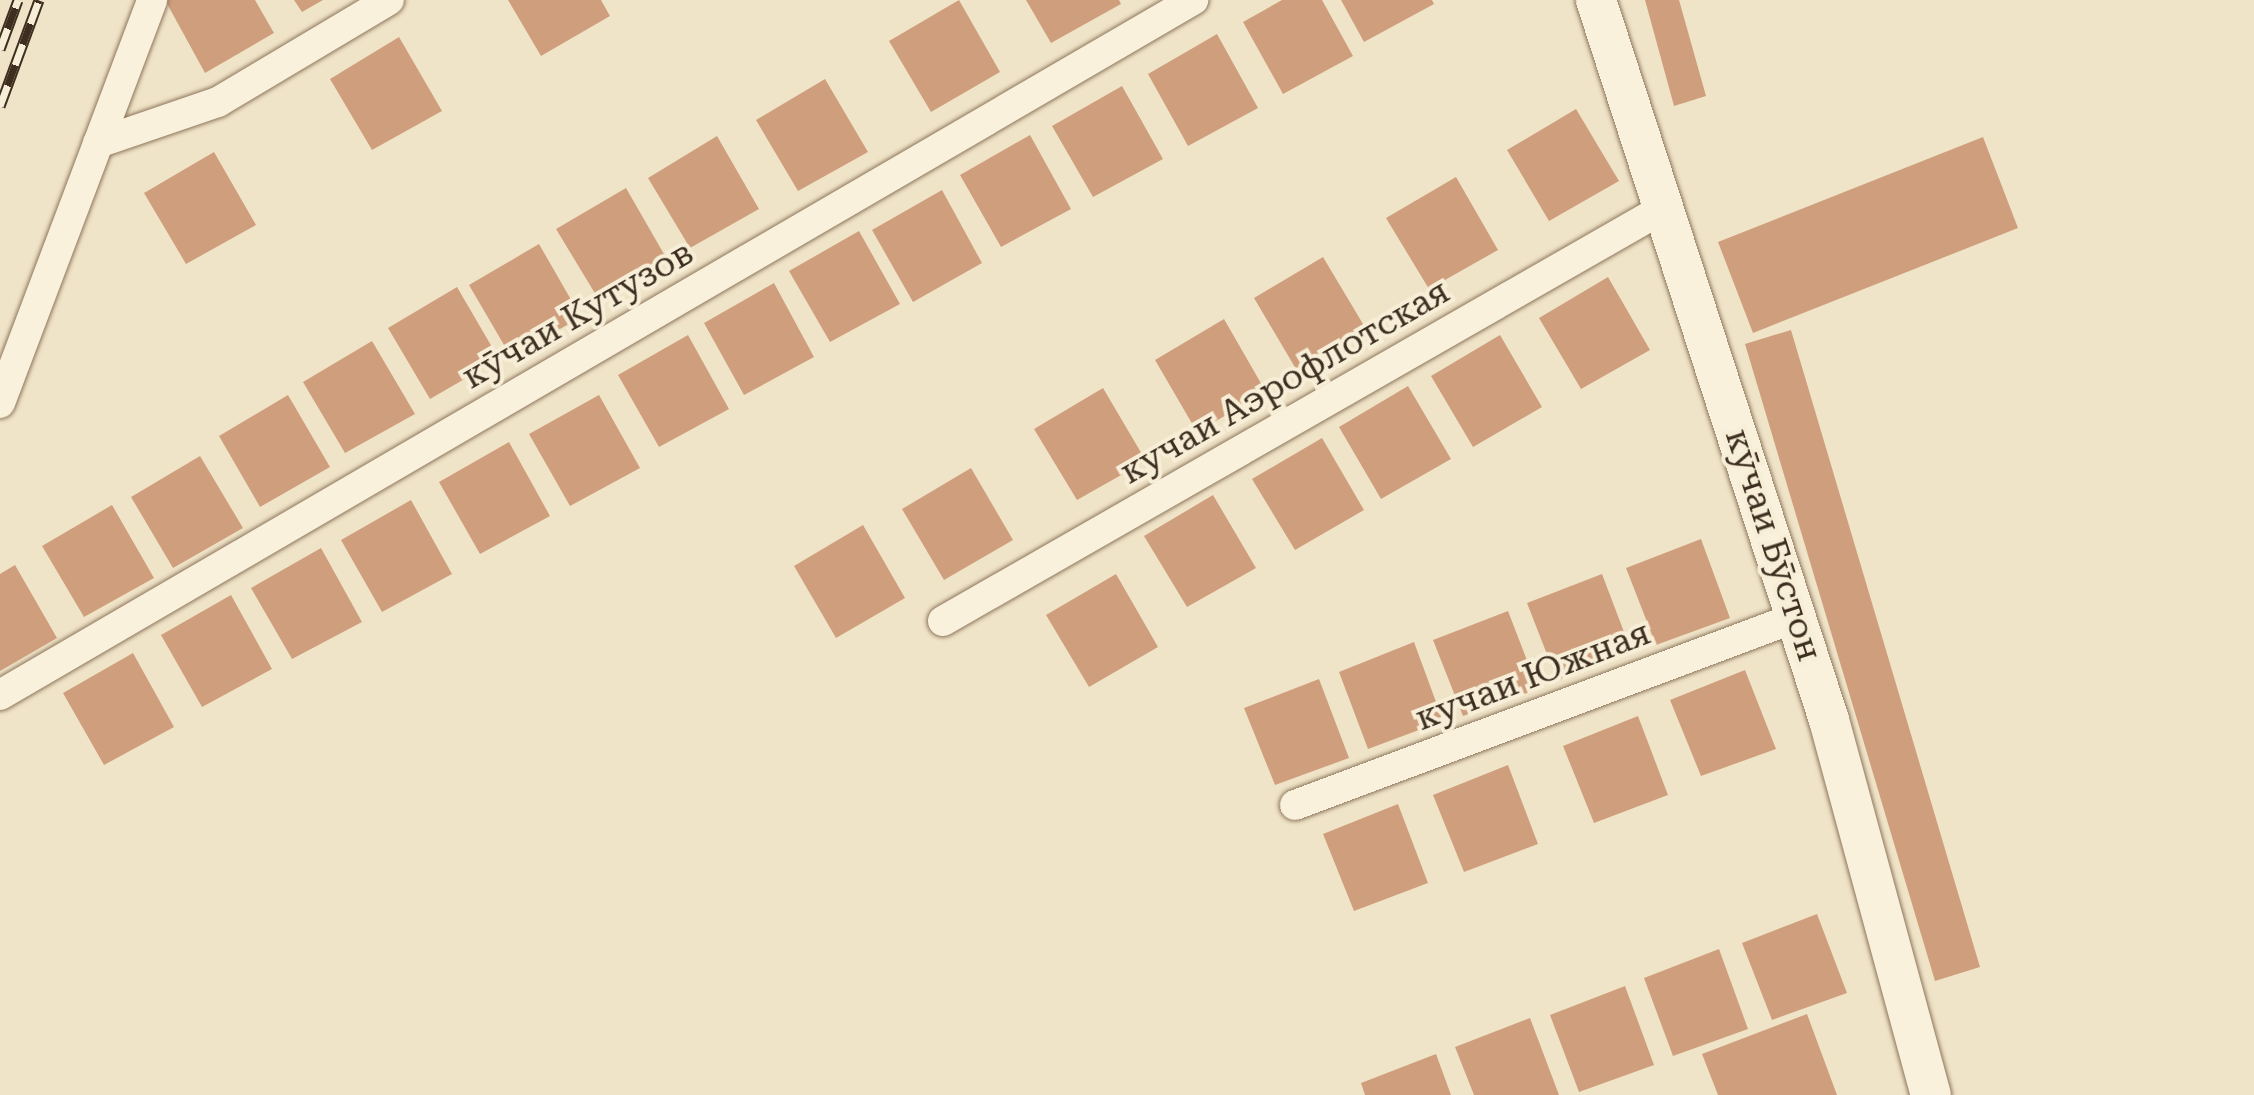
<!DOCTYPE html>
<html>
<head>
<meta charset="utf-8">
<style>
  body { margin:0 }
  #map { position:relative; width:2254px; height:1095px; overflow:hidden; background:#f0e4c8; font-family:"Roboto Serif",serif }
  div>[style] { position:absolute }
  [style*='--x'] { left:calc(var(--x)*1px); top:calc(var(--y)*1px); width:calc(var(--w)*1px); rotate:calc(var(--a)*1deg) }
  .building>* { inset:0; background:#cf9f7d }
  .roads { filter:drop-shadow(0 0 2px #8d765c) drop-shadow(0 0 2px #8d765c) }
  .street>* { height:30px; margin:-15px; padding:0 15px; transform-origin:15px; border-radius:15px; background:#faf1dc }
  .secondary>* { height:40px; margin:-20px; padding:0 20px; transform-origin:20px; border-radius:20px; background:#faf1dc }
  .rail>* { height:11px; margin-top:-5.5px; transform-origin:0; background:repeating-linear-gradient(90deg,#f7eed8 0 22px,#3d2e20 0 44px); box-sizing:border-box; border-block:2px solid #3d2e20 }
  span { translate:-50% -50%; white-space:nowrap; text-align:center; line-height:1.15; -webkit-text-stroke:8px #f7eed8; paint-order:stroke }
  .street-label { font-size:35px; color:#3d2e20 }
</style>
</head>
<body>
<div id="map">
  <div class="building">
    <i style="clip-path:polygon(165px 0,255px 0,274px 33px,205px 73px)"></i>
    <i style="clip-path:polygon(294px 0,323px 0,302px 12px)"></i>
    <i style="clip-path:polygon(508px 0,601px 0,610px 16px,541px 56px)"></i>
    <i style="clip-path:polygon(959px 0,1000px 72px,931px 112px,889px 41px)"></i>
    <i style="clip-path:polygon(1026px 0,1119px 0,1121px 4px,1051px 43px)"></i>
    <i style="clip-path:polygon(1282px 0,1322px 0,1353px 56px,1283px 94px,1243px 22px)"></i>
    <i style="clip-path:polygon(1341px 0,1432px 0,1434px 4px,1364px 42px)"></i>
    <i style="clip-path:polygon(1645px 0,1679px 0,1706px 96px,1674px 106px)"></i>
    <i style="clip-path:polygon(1217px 34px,1258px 108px,1188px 146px,1148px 74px)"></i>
    <i style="clip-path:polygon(399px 37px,442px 111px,372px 150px,330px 79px)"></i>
    <i style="clip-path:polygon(825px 79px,868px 152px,798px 191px,756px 120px)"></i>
    <i style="clip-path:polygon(1122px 86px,1163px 159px,1093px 197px,1052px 126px)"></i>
    <i style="clip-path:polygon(1576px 109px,1619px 181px,1549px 221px,1507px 150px)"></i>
    <i style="clip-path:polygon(1030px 135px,1071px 209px,1001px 247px,960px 175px)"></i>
    <i style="clip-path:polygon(717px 136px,759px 209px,690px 248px,648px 178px)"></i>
    <i style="clip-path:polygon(1983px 137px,2018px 228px,1753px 333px,1718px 242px)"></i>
    <i style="clip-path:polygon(214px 152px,256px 225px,186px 264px,144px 193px)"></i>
    <i style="clip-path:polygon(1456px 177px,1498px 250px,1429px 289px,1386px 218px)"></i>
    <i style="clip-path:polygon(626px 188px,668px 261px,599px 300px,556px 229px)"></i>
    <i style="clip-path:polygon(942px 190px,982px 263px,913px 302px,872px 230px)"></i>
    <i style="clip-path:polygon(859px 231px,900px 304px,830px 342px,789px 271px)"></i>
    <i style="clip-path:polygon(539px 244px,581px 317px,511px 357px,469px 285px)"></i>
    <i style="clip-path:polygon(1323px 257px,1366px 329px,1296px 369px,1254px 298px)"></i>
    <i style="clip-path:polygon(1608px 277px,1650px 350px,1581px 389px,1539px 318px)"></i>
    <i style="clip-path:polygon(774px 283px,814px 357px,744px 395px,704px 323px)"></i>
    <i style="clip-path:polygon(457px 287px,499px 359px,430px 399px,388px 328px)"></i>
    <i style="clip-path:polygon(1224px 319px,1266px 392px,1197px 432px,1155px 360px)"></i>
    <i style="clip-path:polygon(1791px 330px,1980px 967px,1935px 981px,1745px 344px)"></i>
    <i style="clip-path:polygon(688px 335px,729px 409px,659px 447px,618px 375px)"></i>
    <i style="clip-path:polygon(1500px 335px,1542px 407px,1473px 447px,1431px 376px)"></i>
    <i style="clip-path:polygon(372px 341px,415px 414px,345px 453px,303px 382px)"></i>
    <i style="clip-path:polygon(1408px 386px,1451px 459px,1381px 499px,1339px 427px)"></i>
    <i style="clip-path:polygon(1103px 388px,1146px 461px,1077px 500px,1034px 429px)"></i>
    <i style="clip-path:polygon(288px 395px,330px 467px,260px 507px,219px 436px)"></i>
    <i style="clip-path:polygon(599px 395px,640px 468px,570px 506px,529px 434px)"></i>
    <i style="clip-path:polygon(1322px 438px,1364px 510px,1295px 550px,1252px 479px)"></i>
    <i style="clip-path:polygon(509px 442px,550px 516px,480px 554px,439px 482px)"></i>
    <i style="clip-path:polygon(200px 456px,243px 528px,173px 568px,131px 497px)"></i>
    <i style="clip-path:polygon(971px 468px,1013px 540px,944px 580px,902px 509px)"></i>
    <i style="clip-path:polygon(1213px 495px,1256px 568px,1187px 607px,1144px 536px)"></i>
    <i style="clip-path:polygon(411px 500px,452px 574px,382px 612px,341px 540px)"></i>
    <i style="clip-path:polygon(112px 505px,154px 578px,84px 617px,42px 546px)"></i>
    <i style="clip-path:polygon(863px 525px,905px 598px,836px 638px,794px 566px)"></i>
    <i style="clip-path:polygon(1701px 539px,1730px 618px,1656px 645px,1626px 568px)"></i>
    <i style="clip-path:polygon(321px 548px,362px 622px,292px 659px,251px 588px)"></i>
    <i style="clip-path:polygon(15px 565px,57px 638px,0 671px,0 574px)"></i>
    <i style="clip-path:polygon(1116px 574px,1158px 647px,1089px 687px,1046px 615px)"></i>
    <i style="clip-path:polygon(1602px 574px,1632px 653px,1557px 680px,1527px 603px)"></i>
    <i style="clip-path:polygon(231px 595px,272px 669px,202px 707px,161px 635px)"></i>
    <i style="clip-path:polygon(1508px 611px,1538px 689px,1463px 716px,1433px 640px)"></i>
    <i style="clip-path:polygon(1414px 642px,1443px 721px,1368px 749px,1339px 672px)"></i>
    <i style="clip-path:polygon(133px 653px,174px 727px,104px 765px,63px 693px)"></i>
    <i style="clip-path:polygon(1745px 670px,1776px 749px,1701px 776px,1670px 700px)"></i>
    <i style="clip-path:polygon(1319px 679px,1349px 758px,1275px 785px,1244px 708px)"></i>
    <i style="clip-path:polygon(1638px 716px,1668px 795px,1594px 823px,1563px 746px)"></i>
    <i style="clip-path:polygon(1508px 765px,1538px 844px,1464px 872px,1433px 795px)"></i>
    <i style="clip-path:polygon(1398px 804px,1428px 883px,1354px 911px,1323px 834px)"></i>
    <i style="clip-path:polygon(1817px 914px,1847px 993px,1772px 1020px,1742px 943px)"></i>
    <i style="clip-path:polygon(1719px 949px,1748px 1029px,1673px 1056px,1644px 978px)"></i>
    <i style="clip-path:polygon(1625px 986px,1654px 1065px,1579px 1092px,1550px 1015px)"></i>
    <i style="clip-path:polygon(1807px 1014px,1837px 1095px,1718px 1095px,1702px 1054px)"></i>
    <i style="clip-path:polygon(1530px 1018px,1559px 1095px,1474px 1095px,1455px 1047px)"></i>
    <i style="clip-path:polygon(1436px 1054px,1451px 1095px,1365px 1095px,1361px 1083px)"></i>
  </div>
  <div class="roads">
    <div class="street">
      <i style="--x:98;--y:143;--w:127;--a:-18.9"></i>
      <i style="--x:218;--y:102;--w:199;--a:-30.8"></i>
      <i style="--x:0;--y:403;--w:431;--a:-69.3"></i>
      <i style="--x:943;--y:621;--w:831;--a:-29.8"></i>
      <i style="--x:0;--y:695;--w:1381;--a:-30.22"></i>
      <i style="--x:1295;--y:805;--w:536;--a:-20.53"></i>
    </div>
    <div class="secondary">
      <i style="--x:1596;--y:0;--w:757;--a:72.07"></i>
      <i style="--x:1829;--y:720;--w:389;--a:74.8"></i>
    </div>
  </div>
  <div class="rail">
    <i style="--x:0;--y:49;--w:52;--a:-69.8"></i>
    <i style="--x:0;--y:106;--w:113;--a:-69.8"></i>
  </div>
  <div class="street-label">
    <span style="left:578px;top:315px;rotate:-30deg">кӯчаи Кутузов</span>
    <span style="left:1285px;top:382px;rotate:-30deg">кучаи Аэрофлотская</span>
    <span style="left:1773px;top:545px;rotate:72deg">кӯчаи Бӯстон</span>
    <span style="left:1533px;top:676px;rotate:-21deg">кучаи Южная</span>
  </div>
</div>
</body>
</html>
